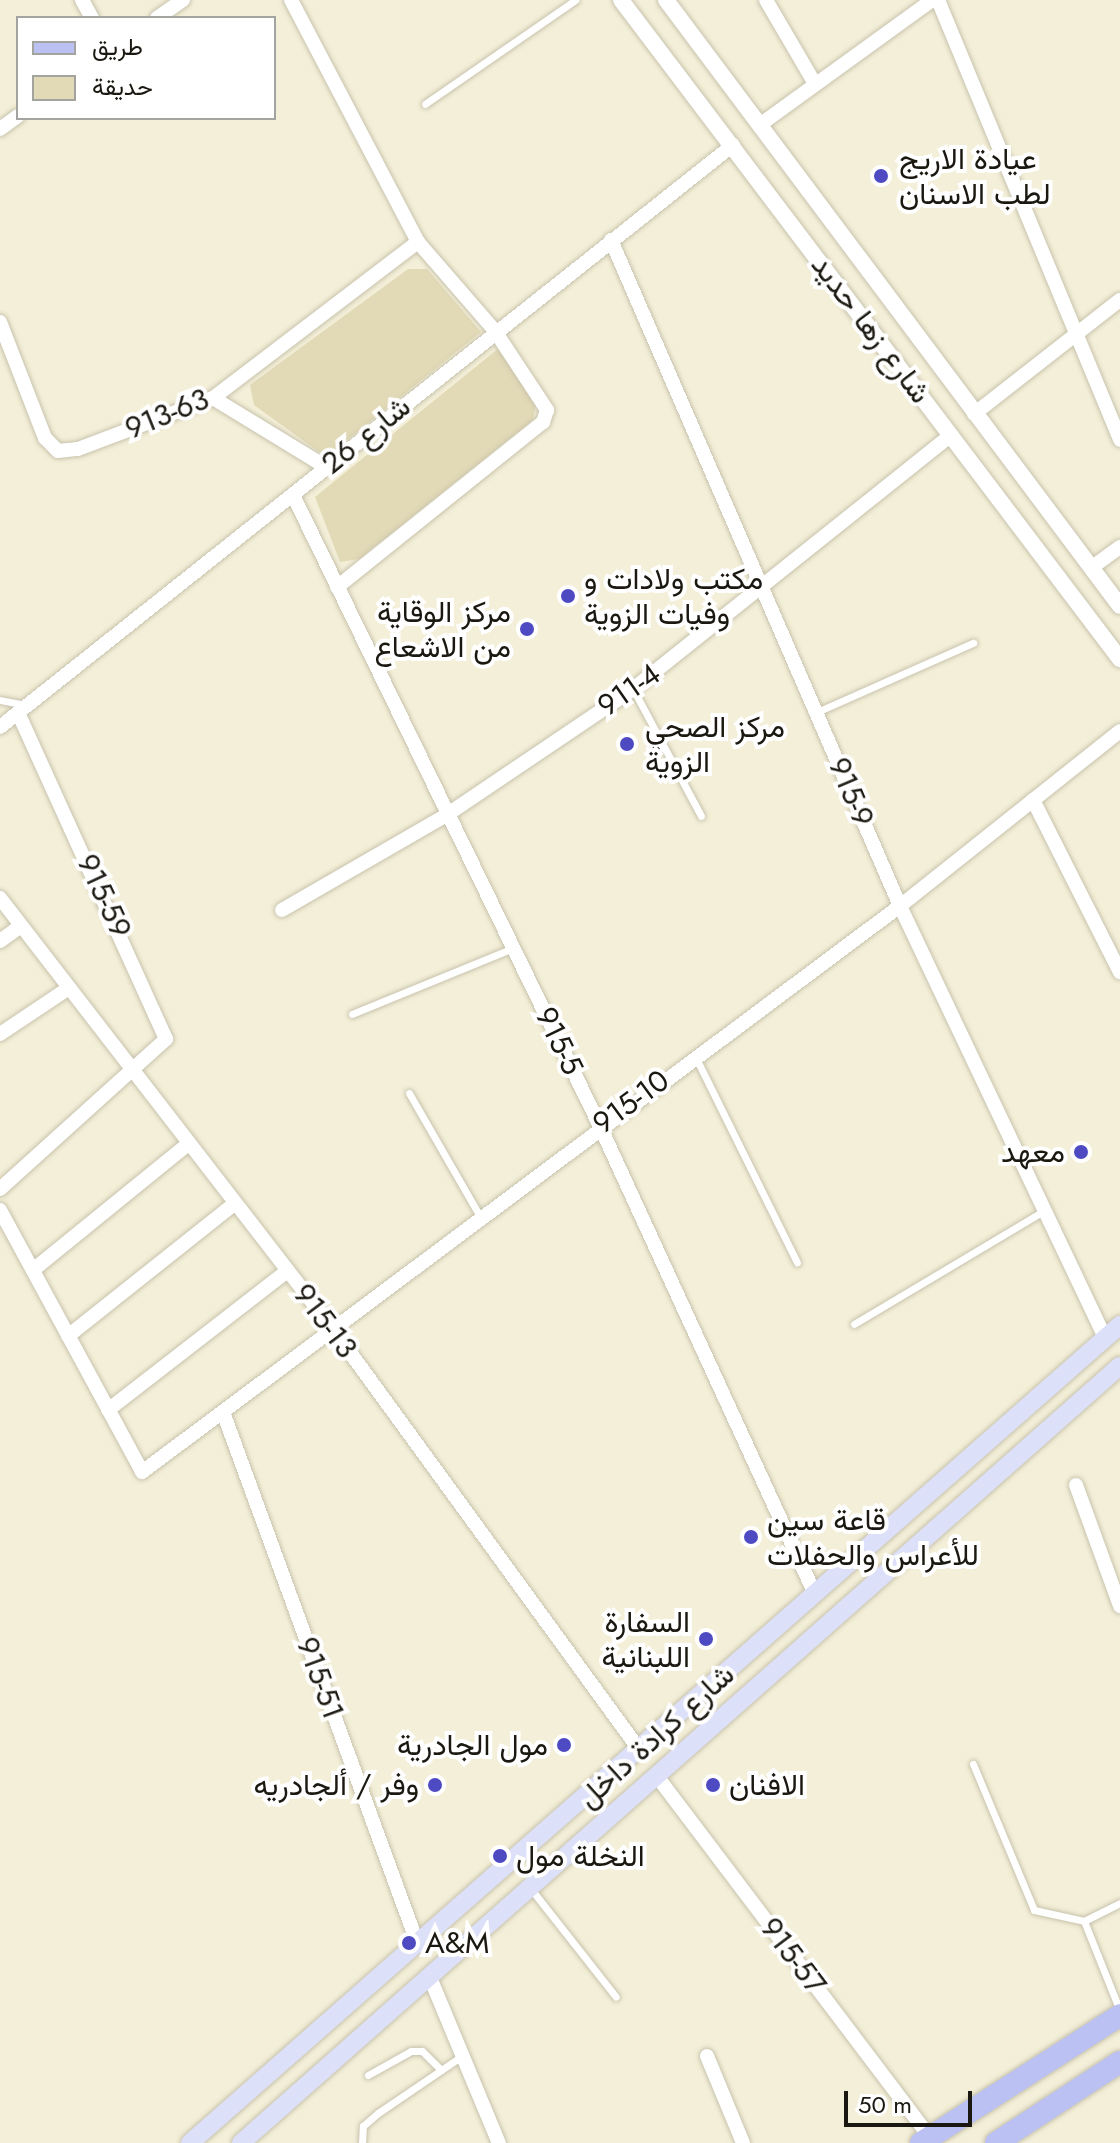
<!DOCTYPE html>
<html>
<head>
<meta charset="utf-8">
<style>
  body { margin:0 }
  #map { position:relative; width:1120px; height:2143px; overflow:hidden; background:#f4efd8; font-family:Jost,Vazirmatn,sans-serif }
  div>[style] { position:absolute }
  [style*='--x'] { left:calc(var(--x)*1px); top:calc(var(--y)*1px); width:calc(var(--w)*1px); rotate:calc(var(--a)*1deg) }
  .green>* { inset:0; background:#e2d9b6 }
  .roads { filter:drop-shadow(0 0 2px #c8c3ad) drop-shadow(0 0 2px #c8c3ad) }
  .service>* { height:7px; margin:-3.5px; padding:0 3.5px; transform-origin:3.5px; border-radius:3.5px; background:#fff }
  .minor>* { height:14px; margin:-7px; padding:0 7px; transform-origin:7px; border-radius:7px; background:#fff }
  .tertiary>* { height:16px; margin:-8px; padding:0 8px; transform-origin:8px; border-radius:8px; background:#fff }
  .secondary>* { height:18px; margin:-9px; padding:0 9px; transform-origin:9px; border-radius:9px; background:#dde0f9 }
  .primary>* { height:22px; margin:-11px; padding:0 11px; transform-origin:11px; border-radius:11px; background:#bbc1f3 }
  .dots>* { width:22px; height:22px; translate:-50% -50%; box-sizing:border-box; border:4px solid #fff; border-radius:50% }
  span { translate:-50% -50%; white-space:nowrap; text-align:center; line-height:1.15; -webkit-text-stroke:8px #fff; paint-order:stroke }
  .poi-label { font-size:30px; color:#1a1810 }
  .left { translate:0 -50%; text-align:left }
  .right { translate:-100% -50%; text-align:right }
  .street-label { font-size:30px; color:#1a1810 }
  .legend { position:absolute; left:16px; top:16px; width:260px; height:104px; box-sizing:border-box; background:#fff; border:2px solid #a3a39f; margin:0; padding:10px 14px; list-style:none; font-size:24px; color:#1a1810 }
  .legend li { display:flex; align-items:center; gap:16px; height:40px }
  .legend b { width:40px; border:2px solid #a3a39f }
  .scale { position:absolute; left:844px; top:2091px; width:128px; height:36px; box-sizing:border-box; border:4px solid #1a1810; border-top:0; padding-left:10px; font-size:24px; line-height:28px; white-space:nowrap; color:#1a1810; -webkit-text-stroke:6px #fff; paint-order:stroke }
</style>
</head>
<body>
<div id="map">
  <div class="green">
    <i style="clip-path:polygon(408px 269px,427px 269px,481px 332px,326px 457px,254px 405px,250px 385px)"></i>
    <i style="clip-path:polygon(499px 348px,537px 399px,533px 420px,359px 559px,340px 562px,315px 497px)"></i>
  </div>
  <div class="roads">
    <div class="service">
      <i style="--x:425;--y:104;--w:183;--a:-34.7"></i>
      <i style="--x:633;--y:689;--w:144;--a:61.8"></i>
      <i style="--x:0;--y:700;--w:25;--a:11"></i>
      <i style="--x:817;--y:712;--w:171;--a:-23.9"></i>
      <i style="--x:352;--y:1014;--w:174;--a:-22.3"></i>
      <i style="--x:696;--y:1058;--w:228;--a:63.7"></i>
      <i style="--x:409;--y:1093;--w:144;--a:60.1"></i>
      <i style="--x:854;--y:1324;--w:222;--a:-30.8"></i>
      <i style="--x:973;--y:1764;--w:158;--a:67.3"></i>
      <i style="--x:1034;--y:1910;--w:51;--a:12.4"></i>
      <i style="--x:1084;--y:1921;--w:97;--a:68.2"></i>
      <i style="--x:531;--y:1889;--w:137;--a:51.8"></i>
      <i style="--x:1084;--y:1921;--w:40;--a:-26.6"></i>
      <i style="--x:368;--y:2075;--w:49;--a:-29.2"></i>
      <i style="--x:411;--y:2051;--w:11;--a:0"></i>
      <i style="--x:422;--y:2051;--w:27;--a:45"></i>
      <i style="--x:362;--y:2143;--w:17;--a:-87"></i>
      <i style="--x:363;--y:2126;--w:20;--a:-41"></i>
      <i style="--x:378;--y:2113;--w:102;--a:-34.2"></i>
    </div>
    <div class="minor">
      <i style="--x:82;--y:0;--w:21;--a:61"></i>
      <i style="--x:291;--y:0;--w:273;--a:62.3"></i>
      <i style="--x:418;--y:242;--w:118;--a:49.1"></i>
      <i style="--x:495;--y:331;--w:95;--a:56.6"></i>
      <i style="--x:547;--y:410;--w:13;--a:108"></i>
      <i style="--x:543;--y:422;--w:264;--a:141.3"></i>
      <i style="--x:766;--y:0;--w:95;--a:59.7"></i>
      <i style="--x:938;--y:0;--w:476;--a:67.5"></i>
      <i style="--x:157;--y:18;--w:32;--a:-35"></i>
      <i style="--x:761;--y:124;--w:211;--a:-35.9"></i>
      <i style="--x:0;--y:129;--w:22;--a:-36"></i>
      <i style="--x:611;--y:240;--w:726;--a:66.54"></i>
      <i style="--x:900;--y:906;--w:478;--a:64.6"></i>
      <i style="--x:0;--y:322;--w:124;--a:68.8"></i>
      <i style="--x:45;--y:438;--w:18;--a:45"></i>
      <i style="--x:58;--y:451;--w:20;--a:-6"></i>
      <i style="--x:78;--y:449;--w:144;--a:-20.7"></i>
      <i style="--x:213;--y:398;--w:258;--a:-37.3"></i>
      <i style="--x:213;--y:398;--w:132;--a:31.4"></i>
      <i style="--x:974;--y:414;--w:185;--a:-38"></i>
      <i style="--x:293;--y:495;--w:699;--a:64.06"></i>
      <i style="--x:599;--y:1124;--w:515;--a:65.33"></i>
      <i style="--x:1091;--y:568;--w:36;--a:-36"></i>
      <i style="--x:0;--y:727;--w:936;--a:-38.45"></i>
      <i style="--x:1033;--y:800;--w:193;--a:63.2"></i>
      <i style="--x:0;--y:898;--w:545;--a:52.31"></i>
      <i style="--x:333;--y:1329;--w:523;--a:53.94"></i>
      <i style="--x:282;--y:910;--w:192;--a:-30"></i>
      <i style="--x:448;--y:814;--w:223;--a:-34"></i>
      <i style="--x:633;--y:689;--w:407;--a:-38.6"></i>
      <i style="--x:0;--y:941;--w:26;--a:-36"></i>
      <i style="--x:0;--y:1034;--w:83;--a:-33.7"></i>
      <i style="--x:0;--y:1189;--w:224;--a:-42.1"></i>
      <i style="--x:166;--y:1039;--w:358;--a:-114.4"></i>
      <i style="--x:0;--y:1210;--w:298;--a:61.5"></i>
      <i style="--x:142;--y:1472;--w:946;--a:-36.75"></i>
      <i style="--x:900;--y:906;--w:281;--a:-38.5"></i>
      <i style="--x:33;--y:1270;--w:201;--a:-39.1"></i>
      <i style="--x:68;--y:1336;--w:213;--a:-38.5"></i>
      <i style="--x:108;--y:1410;--w:227;--a:-37.8"></i>
      <i style="--x:223;--y:1412;--w:568;--a:69.9"></i>
      <i style="--x:1076;--y:1485;--w:129;--a:70"></i>
      <i style="--x:656;--y:1775;--w:454;--a:52.9"></i>
      <i style="--x:431;--y:1980;--w:177;--a:67.4"></i>
      <i style="--x:707;--y:2056;--w:94;--a:67.5"></i>
    </div>
    <div class="tertiary">
      <i style="--x:621;--y:0;--w:827;--a:52.87"></i>
      <i style="--x:666;--y:0;--w:757;--a:53.16"></i>
    </div>
    <div class="secondary">
      <i style="--x:190;--y:2143;--w:1239;--a:-41.33"></i>
      <i style="--x:241;--y:2143;--w:1173;--a:-41.48"></i>
    </div>
    <div class="primary">
      <i style="--x:921;--y:2143;--w:237;--a:-32.7"></i>
      <i style="--x:996;--y:2143;--w:148;--a:-33.2"></i>
    </div>
  </div>
  <div class="dots">
    <i style="left:881px;top:176px;background:#4e4bc2"></i>
    <i style="left:568px;top:596px;background:#4e4bc2"></i>
    <i style="left:527px;top:629px;background:#4e4bc2"></i>
    <i style="left:627px;top:744px;background:#4e4bc2"></i>
    <i style="left:1081px;top:1152px;background:#4e4bc2"></i>
    <i style="left:751px;top:1537px;background:#4e4bc2"></i>
    <i style="left:706px;top:1639px;background:#4e4bc2"></i>
    <i style="left:564px;top:1745px;background:#4e4bc2"></i>
    <i style="left:435px;top:1785px;background:#4e4bc2"></i>
    <i style="left:713px;top:1785px;background:#4e4bc2"></i>
    <i style="left:500px;top:1856px;background:#4e4bc2"></i>
    <i style="left:409px;top:1943px;background:#4e4bc2"></i>
  </div>
  <div class="poi-label">
    <span class="left" style="left:899px;top:176px">عيادة الاريج<br>لطب الاسنان</span>
    <span class="left" style="left:584px;top:596px">مكتب ولادات و<br>وفيات الزوية</span>
    <span class="right" style="left:511px;top:629px">مركز الوقاية<br>من الاشعاع</span>
    <span class="left" style="left:645px;top:744px">مركز الصحي<br>الزوية</span>
    <span class="right" style="left:1065px;top:1152px">معهد</span>
    <span class="left" style="left:767px;top:1537px">قاعة سين<br>للأعراس والحفلات</span>
    <span class="right" style="left:690px;top:1639px">السفارة<br>اللبنانية</span>
    <span class="right" style="left:548px;top:1745px">مول الجادرية</span>
    <span class="right" style="left:419px;top:1785px">وفر / ألجادريه</span>
    <span class="left" style="left:729px;top:1785px">الافنان</span>
    <span class="left" style="left:516px;top:1856px">النخلة مول</span>
    <span class="left" style="left:425px;top:1943px">A&amp;M</span>
  </div>
  <div class="street-label">
    <span style="left:871px;top:329px;rotate:53deg">شارع زها حديد</span>
    <span style="left:167px;top:414px;rotate:-22deg">913-63</span>
    <span style="left:366px;top:435px;rotate:-39deg">شارع 26</span>
    <span style="left:629px;top:690px;rotate:-35deg">911-4</span>
    <span style="left:851px;top:792px;rotate:67deg">915-9</span>
    <span style="left:104px;top:896px;rotate:65deg">915-59</span>
    <span style="left:559px;top:1041px;rotate:64deg">915-5</span>
    <span style="left:631px;top:1102px;rotate:-36deg">915-10</span>
    <span style="left:325px;top:1321px;rotate:53deg">915-13</span>
    <span style="left:320px;top:1678px;rotate:70deg">915-51</span>
    <span style="left:656px;top:1736px;rotate:-42deg">شارع كرادة داخل</span>
    <span style="left:793px;top:1956px;rotate:53deg">915-57</span>
  </div>
  <ul class="legend">
  <li><b style="height:10px;background:#bbc1f3"></b>طريق</li>
  <li><b style="height:22px;background:#e2d9b6"></b>حديقة</li>
  </ul>
  <div class="scale">50 m</div>
</div>
</body>
</html>
